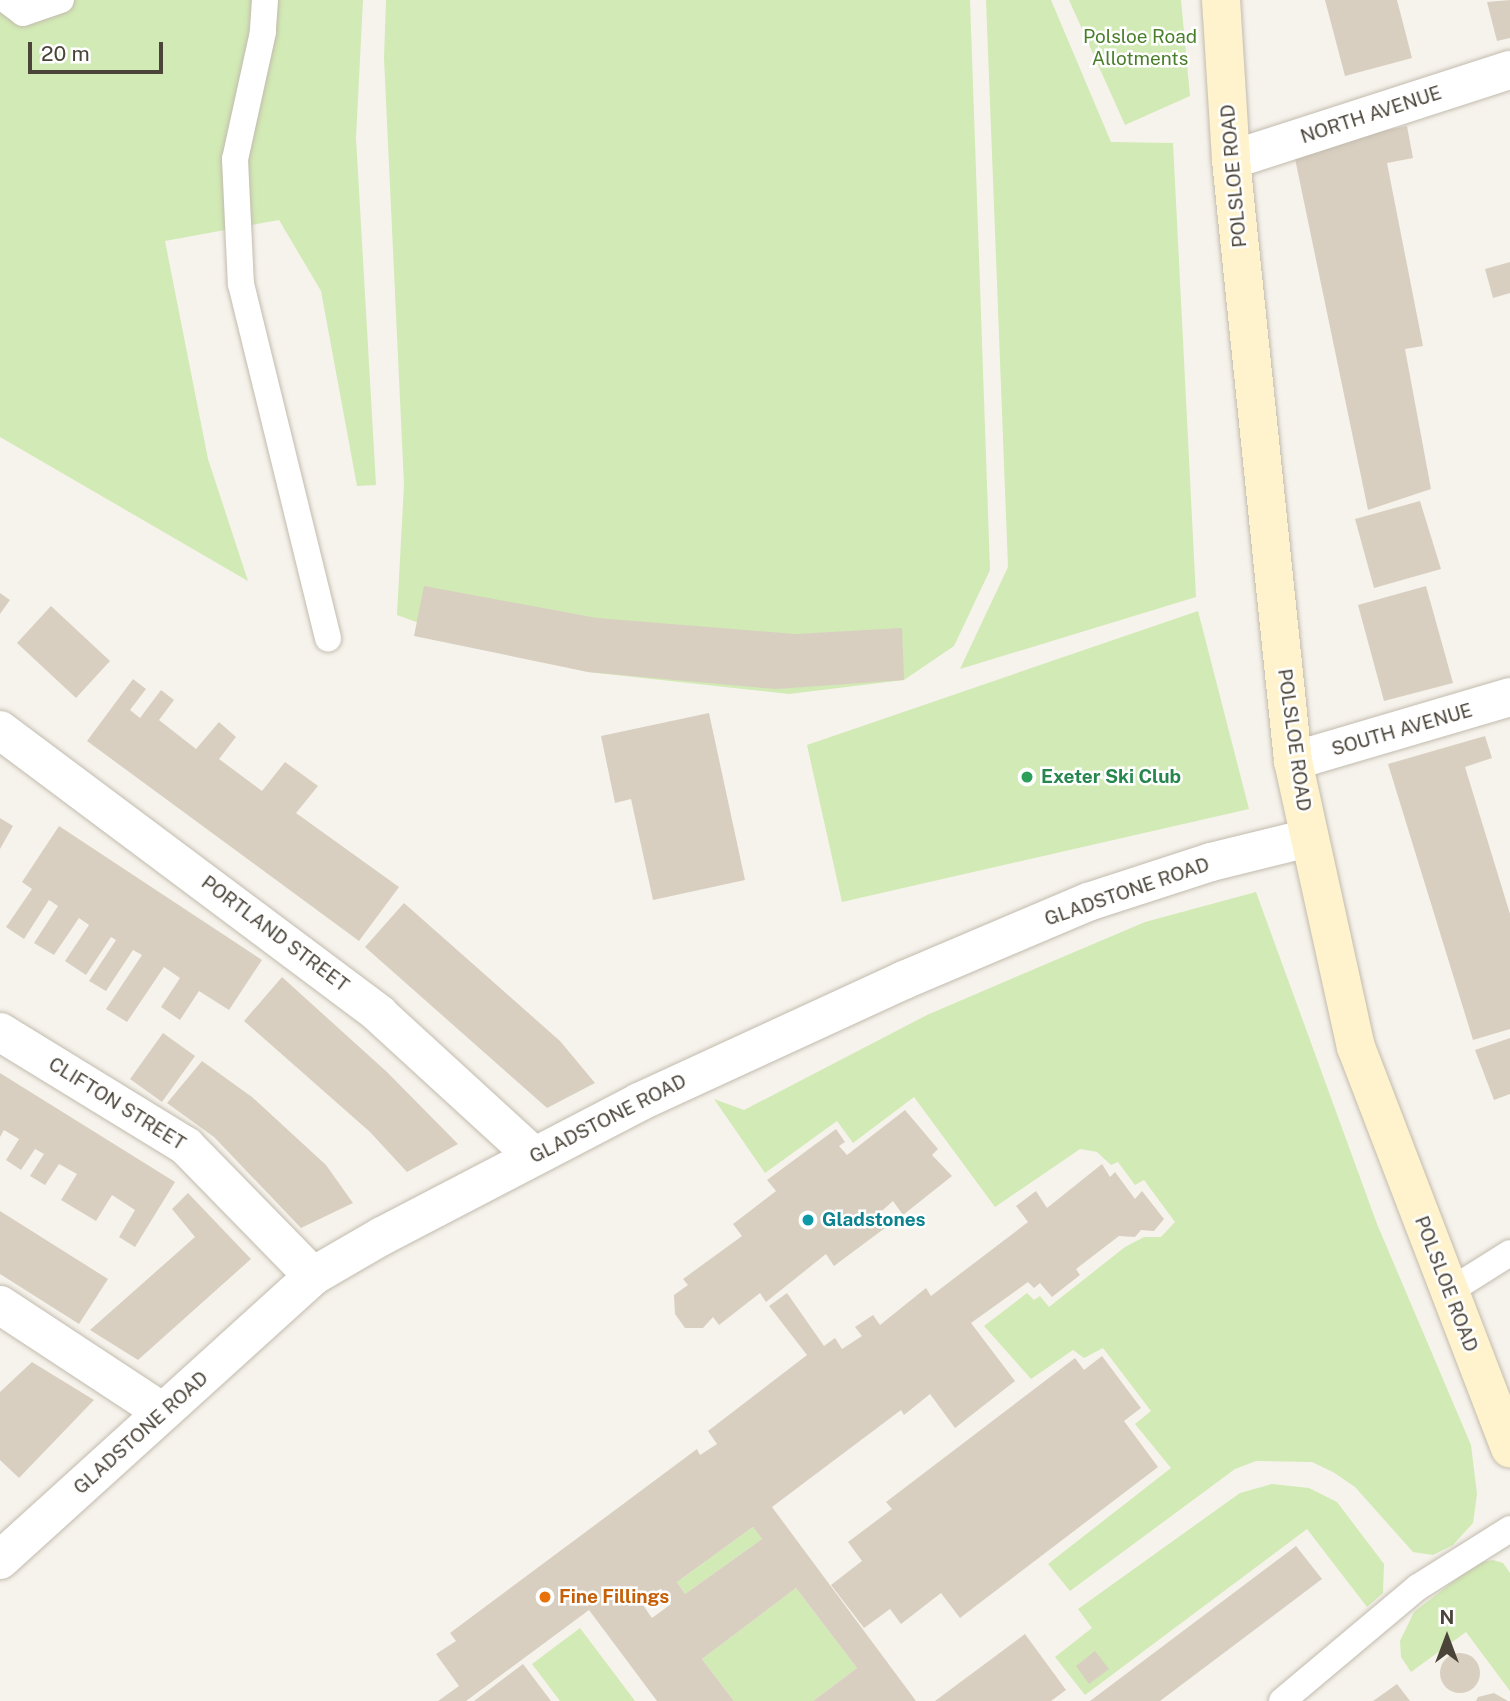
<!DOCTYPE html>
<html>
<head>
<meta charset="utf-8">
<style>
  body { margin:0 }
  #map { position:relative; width:1510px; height:1701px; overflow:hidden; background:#f6f3ec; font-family:"Public Sans",sans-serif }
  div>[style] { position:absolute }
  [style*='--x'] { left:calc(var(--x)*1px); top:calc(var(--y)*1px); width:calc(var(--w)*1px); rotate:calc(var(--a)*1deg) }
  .green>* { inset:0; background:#d2eab5 }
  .building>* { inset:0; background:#d8cfc1 }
  .round { border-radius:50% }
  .roads { filter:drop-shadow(0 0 2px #c2bbae) drop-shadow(0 0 2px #c2bbae) }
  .lane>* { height:26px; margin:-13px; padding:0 13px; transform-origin:13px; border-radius:13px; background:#fff }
  .street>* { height:38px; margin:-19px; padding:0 19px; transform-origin:19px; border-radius:19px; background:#fff }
  .secondary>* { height:38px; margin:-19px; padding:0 19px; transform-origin:19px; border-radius:19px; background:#fff3cd }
  .dots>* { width:19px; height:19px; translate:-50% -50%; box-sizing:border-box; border:4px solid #fff; border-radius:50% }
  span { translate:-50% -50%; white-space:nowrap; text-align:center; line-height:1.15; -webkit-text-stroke:5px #fff; paint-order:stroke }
  .park-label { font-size:19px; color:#4a7f2a }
  .street-label { font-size:19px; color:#4b4439 }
  .leisure-label { font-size:19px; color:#27864d; font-weight:700 }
  .left { translate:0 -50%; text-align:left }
  .culture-label { font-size:19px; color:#0d838f; font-weight:700 }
  .food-label { font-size:19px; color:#c56008; font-weight:700 }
  .north { position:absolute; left:1412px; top:1603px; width:70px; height:70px; -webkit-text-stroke:5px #fff; paint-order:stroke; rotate:0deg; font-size:19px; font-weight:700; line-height:28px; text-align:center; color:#4b4439 }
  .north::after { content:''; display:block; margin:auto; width:24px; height:32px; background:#4b4439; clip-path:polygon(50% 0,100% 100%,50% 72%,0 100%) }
  .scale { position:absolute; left:28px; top:42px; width:135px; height:32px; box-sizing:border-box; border:4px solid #4b4439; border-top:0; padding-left:9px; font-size:21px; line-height:24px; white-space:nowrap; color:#4b4439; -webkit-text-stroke:5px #fff; paint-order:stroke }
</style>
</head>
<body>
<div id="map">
  <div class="green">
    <i style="clip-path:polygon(24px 0,363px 0,356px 138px,376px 485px,357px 486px,321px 291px,279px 220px,165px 241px,208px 459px,248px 581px,0 437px,0 12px)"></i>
    <i style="clip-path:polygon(386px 0,970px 0,990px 570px,954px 646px,904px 680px,789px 694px,588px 672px,488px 648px,397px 615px,404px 485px,384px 58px)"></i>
    <i style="clip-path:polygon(986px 0,1051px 0,1111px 142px,1173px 143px,1196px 597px,960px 669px,1008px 567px)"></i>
    <i style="clip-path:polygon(1069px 0,1181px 0,1190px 96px,1125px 125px)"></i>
    <i style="clip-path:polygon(1198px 611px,1249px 809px,842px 902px,807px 745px)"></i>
    <i style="clip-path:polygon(1256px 892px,1377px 1224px,1471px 1445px,1477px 1494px,1473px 1523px,1453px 1545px,1433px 1555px,1413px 1552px,1355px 1487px,1333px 1472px,1312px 1462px,1256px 1461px,1235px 1469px,1070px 1591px,1048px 1564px,1171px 1468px,1135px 1424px,1151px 1411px,1103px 1348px,1084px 1358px,1073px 1350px,1031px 1379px,984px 1326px,1027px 1293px,1034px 1300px,1040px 1296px,1049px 1307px,1125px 1247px,1144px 1237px,1161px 1237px,1175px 1222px,1144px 1180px,1135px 1185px,1118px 1162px,1111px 1165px,1097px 1152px,1080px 1149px,995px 1207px,914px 1097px,853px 1143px,837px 1121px,765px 1173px,714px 1099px,744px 1110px,927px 1015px,1025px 973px,1145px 922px)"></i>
    <i style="clip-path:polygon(1272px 1484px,1309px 1488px,1337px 1502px,1384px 1564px,1383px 1593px,1367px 1607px,1307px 1529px,1085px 1695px,1055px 1657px,1092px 1628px,1078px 1609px,1240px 1493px)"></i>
    <i style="clip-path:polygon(753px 1527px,762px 1539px,685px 1594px,677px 1582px)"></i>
    <i style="clip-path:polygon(1493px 1560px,1503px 1563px,1510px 1573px,1510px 1691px,1466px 1632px,1411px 1672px,1401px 1657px,1400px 1641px,1414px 1612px,1477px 1563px)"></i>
    <i style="clip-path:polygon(796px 1588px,857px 1668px,813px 1701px,734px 1701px,702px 1659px)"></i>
    <i style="clip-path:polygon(580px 1628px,635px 1701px,560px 1701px,532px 1664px)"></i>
  </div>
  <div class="building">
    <i style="clip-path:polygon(1325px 0,1397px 0,1412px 58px,1345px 76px)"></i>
    <i style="clip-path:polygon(1510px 0,1510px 38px,1497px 41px,1487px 2px)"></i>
    <i style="clip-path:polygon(1407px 126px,1413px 158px,1387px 163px,1423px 346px,1405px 349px,1431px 489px,1368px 510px,1293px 149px)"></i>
    <i style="clip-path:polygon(1510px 262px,1510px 293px,1493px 298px,1485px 269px)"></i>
    <i style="clip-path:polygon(1420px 501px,1441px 569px,1374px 588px,1355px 519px)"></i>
    <i style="clip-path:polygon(424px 586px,597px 618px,795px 634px,902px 628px,904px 680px,776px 689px,588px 672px,414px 636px)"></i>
    <i style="clip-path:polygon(1426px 586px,1453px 683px,1384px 701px,1358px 605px)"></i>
    <i style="clip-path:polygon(0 593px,10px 600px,0 614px)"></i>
    <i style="clip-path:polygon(51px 606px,110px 661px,76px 698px,17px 643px)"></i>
    <i style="clip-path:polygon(133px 679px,146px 689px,130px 710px,140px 718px,161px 690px,174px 700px,159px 720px,196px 749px,219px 722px,236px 737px,219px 759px,262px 791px,285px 762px,318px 786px,296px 813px,399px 887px,359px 941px,87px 741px)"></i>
    <i style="clip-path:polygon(709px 713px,745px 880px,653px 900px,631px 799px,615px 803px,601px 736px)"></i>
    <i style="clip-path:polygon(1485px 736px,1492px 758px,1465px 767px,1510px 914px,1510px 1029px,1473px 1040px,1388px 764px)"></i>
    <i style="clip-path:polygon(0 818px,13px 826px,0 849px)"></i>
    <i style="clip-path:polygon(59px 826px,262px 960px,229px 1010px,199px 991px,180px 1020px,161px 1007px,180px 978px,164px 967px,127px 1022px,106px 1009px,142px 955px,133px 950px,106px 991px,89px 981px,116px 940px,111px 937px,86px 975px,65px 961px,89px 925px,79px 918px,54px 955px,34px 943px,58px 906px,49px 900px,24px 939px,6px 927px,32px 889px,22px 882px)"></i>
    <i style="clip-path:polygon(404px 903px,560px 1041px,595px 1083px,547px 1108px,365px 947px)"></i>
    <i style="clip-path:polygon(282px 977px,387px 1072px,458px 1144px,407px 1172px,370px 1132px,244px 1021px)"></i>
    <i style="clip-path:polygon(163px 1033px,195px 1056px,162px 1102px,130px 1079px)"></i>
    <i style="clip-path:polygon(1510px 1038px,1510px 1094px,1494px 1100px,1475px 1050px)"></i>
    <i style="clip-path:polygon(202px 1061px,252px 1097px,326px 1165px,353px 1203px,301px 1228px,214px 1137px,167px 1103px)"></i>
    <i style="clip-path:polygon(0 1073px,175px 1182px,135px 1247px,119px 1237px,135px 1210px,112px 1195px,96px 1221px,61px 1200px,77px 1174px,59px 1164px,45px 1185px,30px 1176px,44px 1154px,35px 1149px,21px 1170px,6px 1160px,19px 1139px,4px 1130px,0 1137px)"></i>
    <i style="clip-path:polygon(905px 1110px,938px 1149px,932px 1155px,952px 1176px,903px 1215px,893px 1201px,876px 1216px,885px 1228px,834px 1266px,826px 1254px,766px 1302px,760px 1293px,719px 1325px,713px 1317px,703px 1328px,685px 1328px,675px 1314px,674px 1295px,688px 1285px,683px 1279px,742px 1236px,733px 1224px,776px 1191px,767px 1180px,836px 1129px,845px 1142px,839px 1146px,847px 1155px)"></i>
    <i style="clip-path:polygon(evenodd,1102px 1164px,1110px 1177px,1115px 1172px,1135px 1199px,1142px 1191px,1164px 1219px,1154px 1231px,1141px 1230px,1135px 1237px,1119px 1236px,1076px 1269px,1080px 1275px,1052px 1297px,1040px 1283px,1034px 1288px,1028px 1282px,971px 1323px,1015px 1381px,955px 1428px,930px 1394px,904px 1415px,901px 1410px,772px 1507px,916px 1701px,813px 1701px,857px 1668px,796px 1588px,702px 1659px,734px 1701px,657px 1701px,589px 1610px,466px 1701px,438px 1701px,459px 1686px,436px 1654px,456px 1641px,450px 1633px,697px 1449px,700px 1455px,717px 1444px,708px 1431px,807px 1355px,769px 1306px,787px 1293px,824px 1346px,835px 1338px,842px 1349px,862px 1336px,855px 1327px,873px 1315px,880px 1325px,926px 1288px,931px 1296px,1028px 1222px,1016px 1206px,1036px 1191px,1047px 1208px,1102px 1164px,753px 1527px,762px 1539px,685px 1594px,677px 1582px,753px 1527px,1102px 1164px,663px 1591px,671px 1604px,652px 1618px,643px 1605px,663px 1591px)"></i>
    <i style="clip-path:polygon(188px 1193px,251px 1259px,138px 1360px,90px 1330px,195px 1237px,172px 1209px)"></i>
    <i style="clip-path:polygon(0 1211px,108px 1279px,79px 1324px,0 1274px)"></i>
    <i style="clip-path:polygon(1102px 1356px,1141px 1408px,1124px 1421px,1158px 1467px,960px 1618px,941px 1593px,901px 1624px,890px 1609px,864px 1628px,831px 1585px,862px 1561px,848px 1542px,892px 1509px,886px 1502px,1075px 1358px,1084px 1370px)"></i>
    <i style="clip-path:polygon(32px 1362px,94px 1400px,19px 1478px,0 1460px,0 1392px)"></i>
    <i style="clip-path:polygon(1296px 1546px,1322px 1579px,1160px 1701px,1090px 1701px)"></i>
    <i style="clip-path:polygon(1025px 1634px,1066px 1690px,1051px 1701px,935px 1701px)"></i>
    <i style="clip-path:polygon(1095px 1651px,1109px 1669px,1089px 1684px,1076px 1666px)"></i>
    <i class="round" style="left:1440px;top:1653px;width:40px;height:40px"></i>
    <i style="clip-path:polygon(523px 1664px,551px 1701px,474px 1701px)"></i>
    <i style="clip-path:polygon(1397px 1684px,1410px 1701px,1373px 1701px)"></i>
    <i style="clip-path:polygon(1494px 1693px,1508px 1701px,1476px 1701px,1478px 1697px)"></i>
  </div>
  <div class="roads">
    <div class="lane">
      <i style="--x:6;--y:0;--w:21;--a:37"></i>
      <i style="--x:23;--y:13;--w:40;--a:-18.9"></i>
      <i style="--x:265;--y:0;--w:32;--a:94"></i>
      <i style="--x:263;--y:32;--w:130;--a:102.4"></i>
      <i style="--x:235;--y:159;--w:125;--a:87.3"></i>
      <i style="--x:241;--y:284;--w:365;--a:76.2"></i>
      <i style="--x:1448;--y:1292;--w:73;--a:-32.2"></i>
      <i style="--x:1282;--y:1701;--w:177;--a:-40"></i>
      <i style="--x:1418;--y:1587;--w:109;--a:-32.2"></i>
    </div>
    <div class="street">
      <i style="--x:1231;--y:160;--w:293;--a:-17.9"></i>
      <i style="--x:0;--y:730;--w:474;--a:36.8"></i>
      <i style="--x:379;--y:1014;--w:210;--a:42.5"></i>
      <i style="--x:1293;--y:761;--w:226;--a:-16.4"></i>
      <i style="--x:0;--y:1032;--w:218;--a:31.5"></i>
      <i style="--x:186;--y:1146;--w:182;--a:45.7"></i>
      <i style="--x:0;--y:1305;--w:195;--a:33.3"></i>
      <i style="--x:0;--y:1560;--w:423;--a:-42.2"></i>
      <i style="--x:313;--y:1276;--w:80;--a:-30.1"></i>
      <i style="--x:382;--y:1236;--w:290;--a:-27.5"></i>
      <i style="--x:639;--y:1102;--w:292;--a:-24.7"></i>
      <i style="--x:904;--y:980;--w:200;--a:-23"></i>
      <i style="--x:1088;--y:902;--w:129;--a:-18"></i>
      <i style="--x:1211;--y:862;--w:101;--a:-13.8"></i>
    </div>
    <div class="secondary">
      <i style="--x:1221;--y:0;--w:160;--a:86.4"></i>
      <i style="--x:1231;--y:160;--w:604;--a:84.11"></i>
      <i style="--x:1293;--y:761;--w:293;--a:77.6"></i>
      <i style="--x:1356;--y:1047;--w:430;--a:69"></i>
    </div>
  </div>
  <div class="dots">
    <i style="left:1027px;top:777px;background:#2e9e5b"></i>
    <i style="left:808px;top:1220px;background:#0f9aa8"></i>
    <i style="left:545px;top:1597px;background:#e8710a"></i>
  </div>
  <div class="park-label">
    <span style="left:1140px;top:48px">Polsloe Road<br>Allotments</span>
  </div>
  <div class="street-label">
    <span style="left:1371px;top:115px;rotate:-18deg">NORTH AVENUE</span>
    <span style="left:1234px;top:176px;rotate:-95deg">POLSLOE ROAD</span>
    <span style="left:1402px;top:730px;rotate:-16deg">SOUTH AVENUE</span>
    <span style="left:1294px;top:740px;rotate:82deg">POLSLOE ROAD</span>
    <span style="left:1127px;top:892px;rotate:-19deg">GLADSTONE ROAD</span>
    <span style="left:275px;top:934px;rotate:37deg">PORTLAND STREET</span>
    <span style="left:117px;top:1104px;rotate:32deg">CLIFTON STREET</span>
    <span style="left:608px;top:1119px;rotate:-27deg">GLADSTONE ROAD</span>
    <span style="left:1446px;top:1284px;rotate:69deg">POLSLOE ROAD</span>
    <span style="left:141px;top:1433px;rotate:-42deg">GLADSTONE ROAD</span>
  </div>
  <div class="leisure-label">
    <span class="left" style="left:1041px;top:777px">Exeter Ski Club</span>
  </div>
  <div class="culture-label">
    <span class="left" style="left:822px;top:1220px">Gladstones</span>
  </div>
  <div class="food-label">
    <span class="left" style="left:559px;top:1597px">Fine Fillings</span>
  </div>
  <div class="north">N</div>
  <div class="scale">20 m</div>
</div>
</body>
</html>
